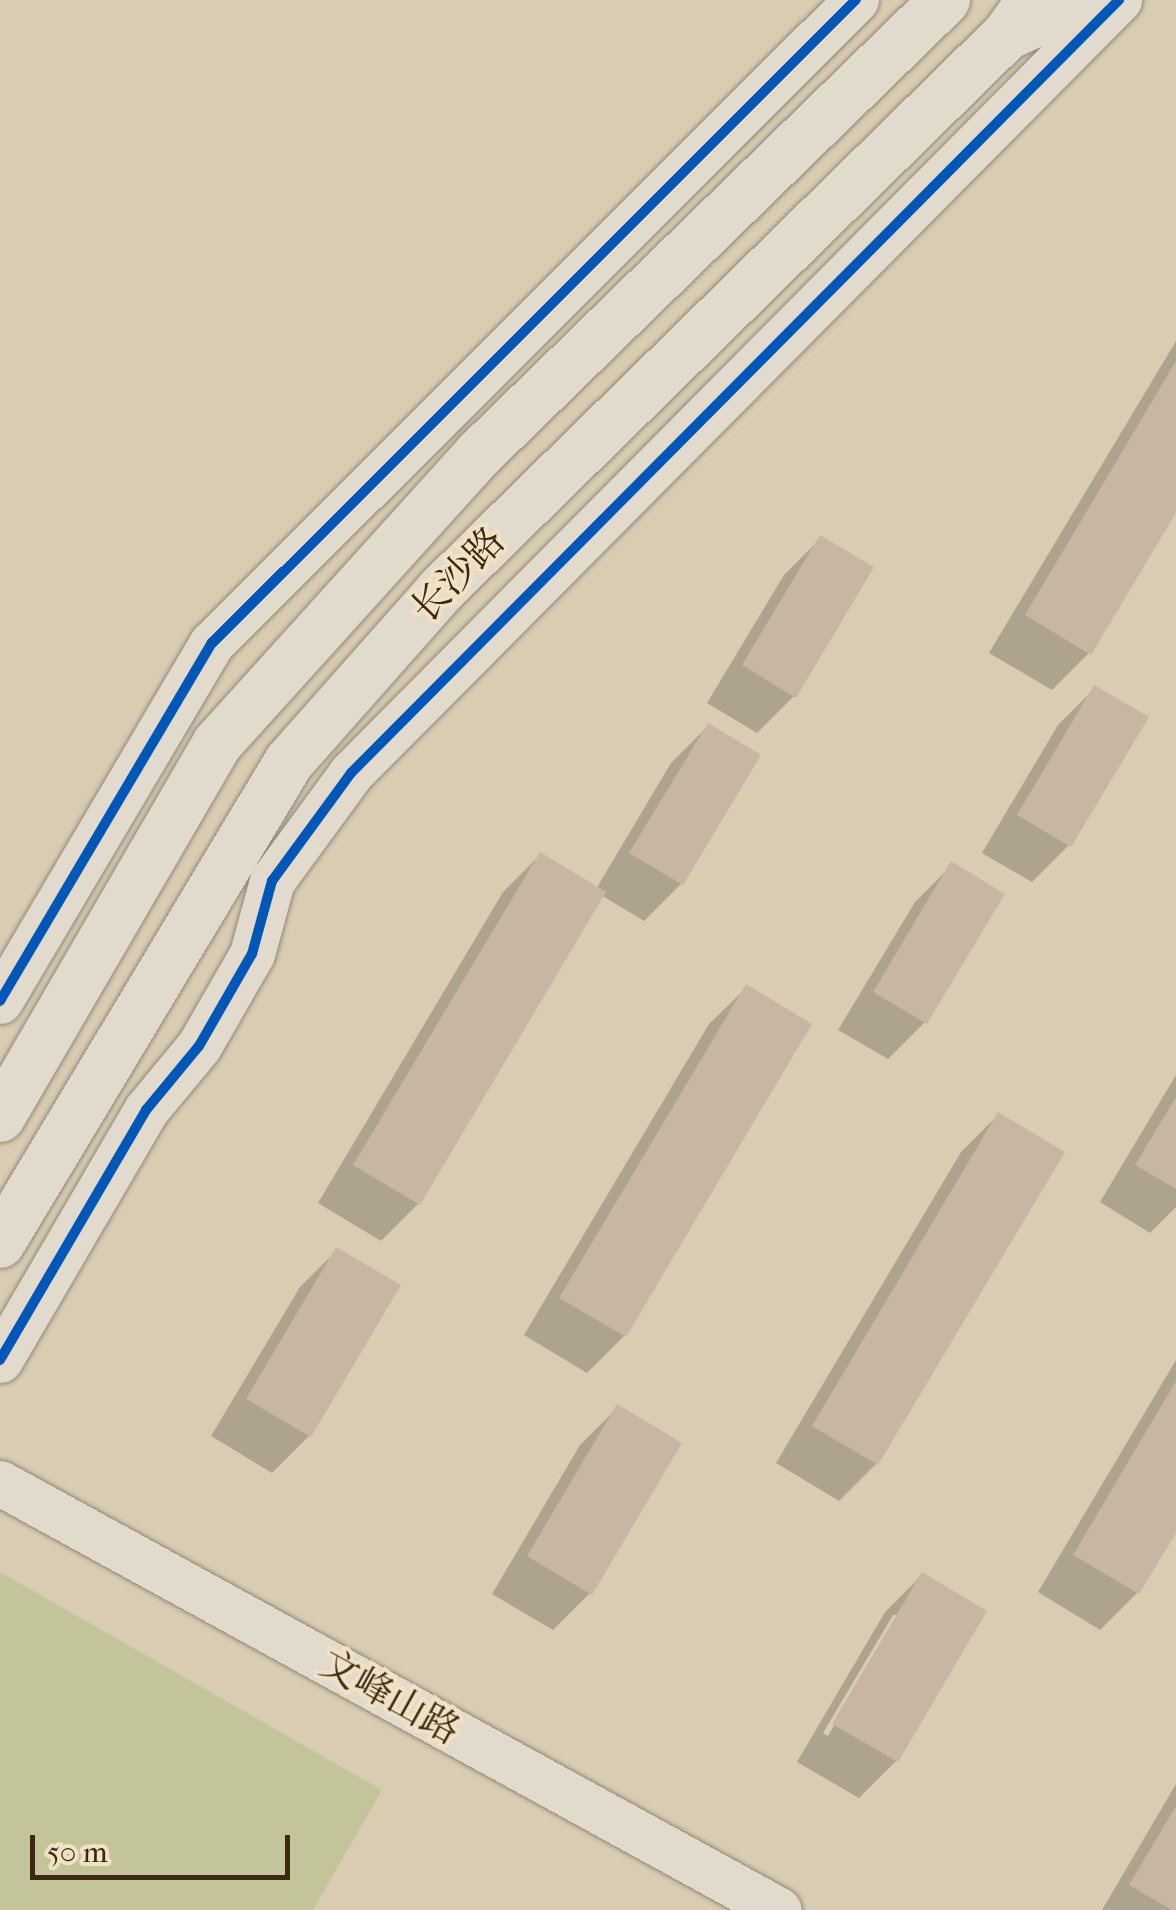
<!DOCTYPE html>
<html>
<head>
<meta charset="utf-8">
<style>
  body { margin:0 }
  #map { position:relative; width:1176px; height:1910px; overflow:hidden; background:#d9ccb3; font-family:"IM FELL French Canon","Noto Serif SC",serif }
  div>[style] { position:absolute }
  [style*='--x'] { left:calc(var(--x)*1px); top:calc(var(--y)*1px); width:calc(var(--w)*1px); rotate:calc(var(--a)*1deg) }
  .green>* { inset:0; background:#c4c49b }
  .shadow>* { inset:0; background:#0003 }
  .building>* { inset:0; background:#c7b6a4 }
  .roads { filter:drop-shadow(0 0 2px #928878) drop-shadow(0 0 2px #928878) }
  .tertiary>* { height:45px; margin:-22.5px; padding:0 22.5px; transform-origin:22.5px; border-radius:22.5px; background:#e1dacd }
  .secondary>* { height:50px; margin:-25px; padding:0 25px; transform-origin:25px; border-radius:25px; background:#e1dacd }
  .cycleway>* { height:10px; margin:-5px; padding:0 5px; transform-origin:5px; border-radius:5px; background:#0057b8 }
  span { translate:-50% -50%; white-space:nowrap; text-align:center; line-height:1.15; -webkit-text-stroke:8px #f0e2c4; paint-order:stroke }
  .street-label { font-size:38px; color:#3b2714 }
  .scale { position:absolute; left:30px; top:1835px; width:260px; height:45px; box-sizing:border-box; border:5px solid #3b2714; border-top:0; padding-left:12px; font-size:30px; line-height:35px; white-space:nowrap; color:#3b2714; -webkit-text-stroke:8px #f0e2c4; paint-order:stroke }
</style>
</head>
<body>
<div id="map">
  <div class="green">
    <i style="clip-path:polygon(0 1572px,382px 1790px,313px 1910px,0 1910px)"></i>
  </div>
  <div class="shadow">
    <i style="clip-path:polygon(1176px 341px,1176px 508px,1089px 653px,1052px 690px,989px 653px)"></i>
    <i style="clip-path:polygon(821px 538px,794px 696px,757px 733px,707px 703px,784px 575px)"></i>
    <i style="clip-path:polygon(1095px 688px,1069px 845px,1032px 882px,982px 853px,1058px 725px)"></i>
    <i style="clip-path:polygon(708px 726px,681px 884px,644px 921px,601px 895px,418px 1204px,381px 1241px,318px 1203px,503px 892px,540px 855px,596px 889px,671px 763px)"></i>
    <i style="clip-path:polygon(952px 865px,925px 1022px,888px 1059px,838px 1030px,915px 902px)"></i>
    <i style="clip-path:polygon(746px 988px,809px 1025px,624px 1336px,587px 1373px,524px 1335px,709px 1024px)"></i>
    <i style="clip-path:polygon(1176px 1075px,1176px 1207px,1150px 1233px,1100px 1202px)"></i>
    <i style="clip-path:polygon(998px 1115px,876px 1464px,839px 1501px,776px 1463px,961px 1152px)"></i>
    <i style="clip-path:polygon(337px 1250px,309px 1436px,272px 1473px,211px 1436px,300px 1287px)"></i>
    <i style="clip-path:polygon(1176px 1360px,1176px 1528px,1137px 1593px,1100px 1630px,1038px 1592px)"></i>
    <i style="clip-path:polygon(617px 1408px,590px 1593px,553px 1630px,492px 1594px,580px 1445px)"></i>
    <i style="clip-path:polygon(evenodd,922px 1575px,984px 1612px,896px 1761px,859px 1798px,797px 1762px,885px 1612px,922px 1575px,893px 1615px,899px 1615px,828px 1736px,823px 1733px,893px 1615px)"></i>
    <i style="clip-path:polygon(1176px 1784px,1176px 1910px,1102px 1910px)"></i>
  </div>
  <div class="building">
    <i style="clip-path:polygon(1176px 361px,1176px 513px,1091px 655px,1025px 615px)"></i>
    <i style="clip-path:polygon(820px 535px,874px 567px,796px 698px,742px 665px)"></i>
    <i style="clip-path:polygon(1094px 685px,1149px 717px,1071px 847px,1017px 815px)"></i>
    <i style="clip-path:polygon(708px 723px,761px 755px,683px 885px,629px 853px)"></i>
    <i style="clip-path:polygon(540px 852px,606px 892px,420px 1205px,353px 1165px)"></i>
    <i style="clip-path:polygon(951px 861px,1005px 894px,927px 1024px,873px 992px)"></i>
    <i style="clip-path:polygon(746px 984px,812px 1024px,626px 1337px,559px 1298px)"></i>
    <i style="clip-path:polygon(1176px 1097px,1176px 1189px,1135px 1165px)"></i>
    <i style="clip-path:polygon(998px 1112px,1065px 1152px,878px 1465px,812px 1426px)"></i>
    <i style="clip-path:polygon(336px 1247px,401px 1285px,311px 1437px,246px 1399px)"></i>
    <i style="clip-path:polygon(1176px 1381px,1176px 1533px,1139px 1594px,1073px 1555px)"></i>
    <i style="clip-path:polygon(617px 1404px,682px 1443px,592px 1595px,527px 1556px)"></i>
    <i style="clip-path:polygon(922px 1572px,987px 1611px,898px 1762px,832px 1724px)"></i>
    <i style="clip-path:polygon(1176px 1806px,1176px 1910px,1172px 1910px,1129px 1885px)"></i>
  </div>
  <div class="roads">
    <div class="tertiary">
      <i style="--x:0;--y:1001;--w:416;--a:-59.4"></i>
      <i style="--x:212;--y:643;--w:910;--a:-44.96"></i>
      <i style="--x:0;--y:1360;--w:290;--a:-59.7"></i>
      <i style="--x:146;--y:1110;--w:83;--a:-50.4"></i>
      <i style="--x:199;--y:1046;--w:106;--a:-60.1"></i>
      <i style="--x:252;--y:954;--w:76;--a:-74.7"></i>
      <i style="--x:272;--y:881;--w:134;--a:-53.8"></i>
      <i style="--x:351;--y:773;--w:1090;--a:-45.19"></i>
      <i style="--x:0;--y:1483;--w:888;--a:28.73"></i>
    </div>
    <div class="secondary">
      <i style="--x:1007;--y:35;--w:85;--a:-24.2"></i>
      <i style="--x:0;--y:1117;--w:432;--a:-59.8"></i>
      <i style="--x:217;--y:744;--w:389;--a:-47.9"></i>
      <i style="--x:478;--y:455;--w:652;--a:-44.25"></i>
      <i style="--x:0;--y:1243;--w:561;--a:-59"></i>
      <i style="--x:289;--y:762;--w:230;--a:-48.5"></i>
      <i style="--x:441;--y:590;--w:793;--a:-44.44"></i>
      <i style="--x:1007;--y:35;--w:43;--a:-54.5"></i>
    </div>
  </div>
  <div class="cycleway">
    <i style="--x:0;--y:1001;--w:416;--a:-59.4"></i>
    <i style="--x:212;--y:643;--w:910;--a:-44.96"></i>
    <i style="--x:0;--y:1360;--w:290;--a:-59.7"></i>
    <i style="--x:146;--y:1110;--w:83;--a:-50.4"></i>
    <i style="--x:199;--y:1046;--w:106;--a:-60.1"></i>
    <i style="--x:252;--y:954;--w:76;--a:-74.7"></i>
    <i style="--x:272;--y:881;--w:134;--a:-53.8"></i>
    <i style="--x:351;--y:773;--w:1090;--a:-45.19"></i>
  </div>
  <div class="street-label">
    <span style="left:458px;top:575px;rotate:-46deg">长沙路</span>
    <span style="left:390px;top:1697px;rotate:29deg">文峰山路</span>
  </div>
  <div class="scale">50 m</div>
</div>
</body>
</html>
